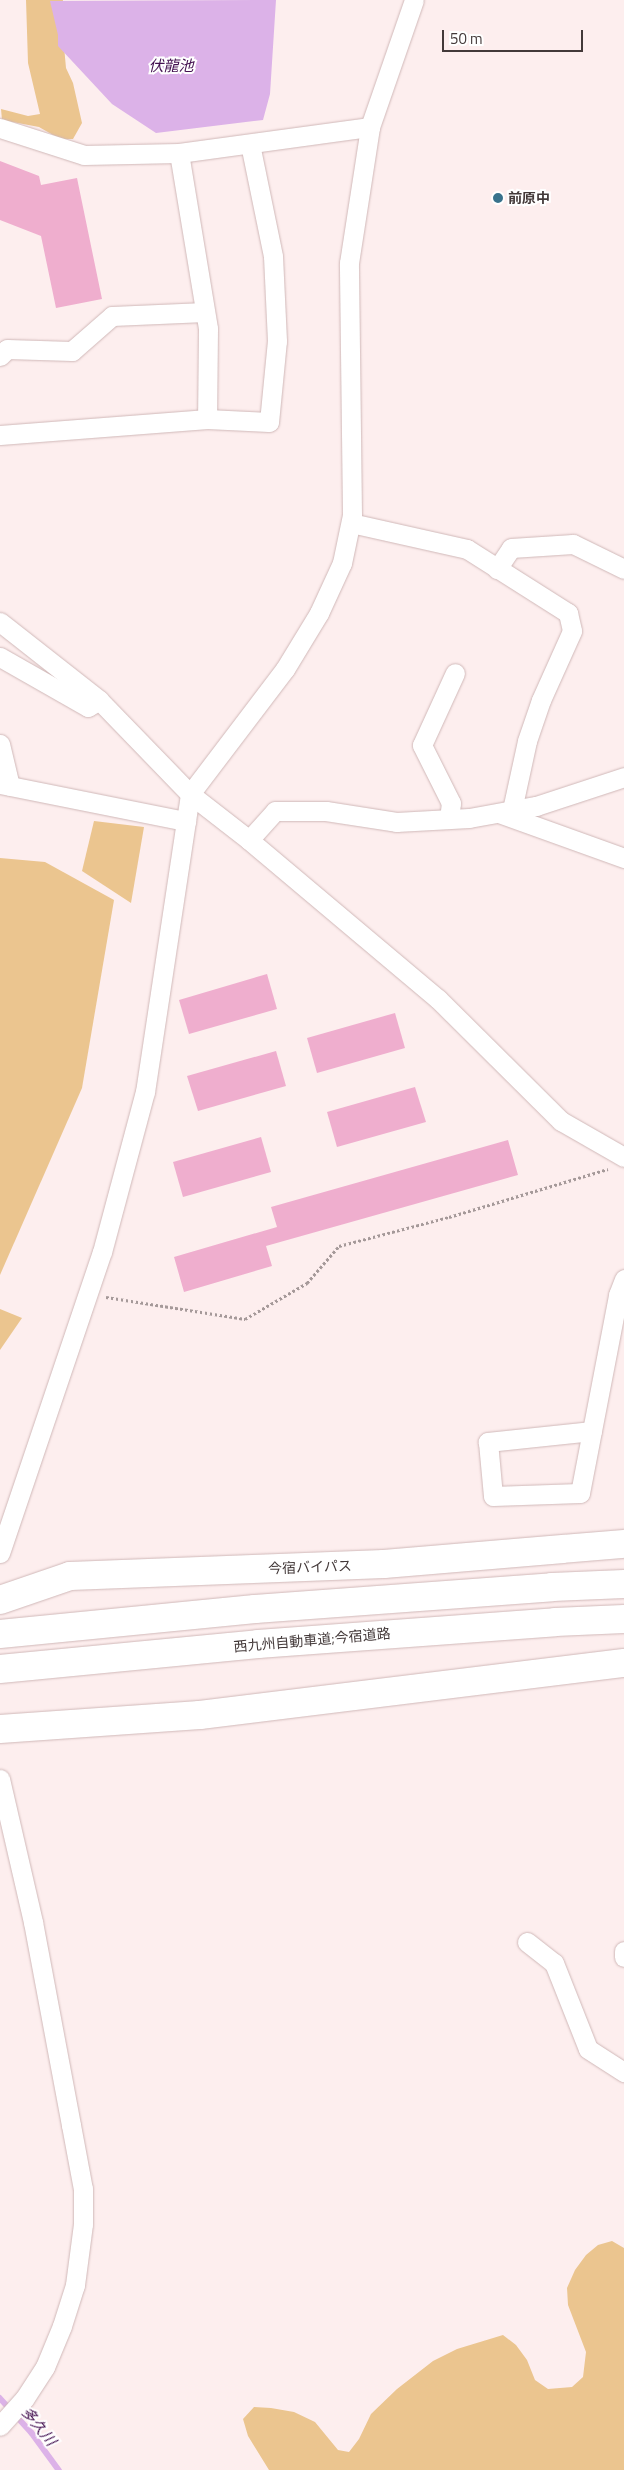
<!DOCTYPE html>
<html>
<head>
<meta charset="utf-8">
<style>
  body { margin:0 }
  #map { position:relative; width:624px; height:2470px; overflow:hidden; background:#fdeeee; font-family:"Titillium Web","Noto Sans JP",sans-serif }
  div>[style] { position:absolute }
  [style*='--x'] { left:calc(var(--x)*1px); top:calc(var(--y)*1px); width:calc(var(--w)*1px); rotate:calc(var(--a)*1deg) }
  .green>* { inset:0; background:#ebc58f }
  .water>* { inset:0; background:#dcb2e8 }
  .stream>* { height:5.5px; margin:-2.75px; padding:0 2.75px; transform-origin:2.75px; border-radius:2.75px; background:#dcb2e8 }
  .building>* { inset:0; background:#efaece }
  .path>* { height:3px; margin-top:-1.5px; transform-origin:0; background:repeating-linear-gradient(90deg,#a59999 0 2.5px,transparent 0 5px) }
  .roads { filter:drop-shadow(0 0 1px #d0b8b8) drop-shadow(0 0 1px #d0b8b8) }
  .minor>* { height:19px; margin:-9.5px; padding:0 9.5px; transform-origin:9.5px; border-radius:9.5px; background:#fff }
  .highway>* { height:28px; margin:-14px; padding:0 14px; transform-origin:14px; border-radius:14px; background:#fff }
  .dots>* { width:14px; height:14px; translate:-50% -50%; box-sizing:border-box; border:2px solid #fff; border-radius:50% }
  span { translate:-50% -50%; white-space:nowrap; text-align:center; line-height:1.15; -webkit-text-stroke:4px #fff; paint-order:stroke }
  .poi-label { font-size:14px; color:#433939; font-weight:700 }
  .left { translate:0 -50%; text-align:left }
  .street-label { font-size:14px; color:#433939 }
  .water-label { font-size:15px; color:#431050; font-style:italic }
  .scale { position:absolute; left:442px; top:30px; width:141px; height:22px; box-sizing:border-box; border:2px solid #433939; border-top:0; padding-left:6px; font-size:15px; line-height:18px; white-space:nowrap; color:#433939; -webkit-text-stroke:4px #fff; paint-order:stroke }
</style>
</head>
<body>
<div id="map">
  <div class="green">
    <i style="clip-path:polygon(26px 0,63px 0,61px 13px,66px 68px,73px 83px,82px 123px,73px 139px,60px 139px,39px 127px,2px 120px,1px 109px,28px 116px,40px 114px,28px 63px)"></i>
    <i style="clip-path:polygon(94px 821px,144px 827px,131px 903px,82px 871px)"></i>
    <i style="clip-path:polygon(0 858px,45px 862px,114px 900px,82px 1088px,0 1275px)"></i>
    <i style="clip-path:polygon(0 1309px,22px 1318px,0 1350px)"></i>
    <i style="clip-path:polygon(612px 2241px,624px 2248px,624px 2470px,269px 2470px,248px 2436px,243px 2419px,254px 2407px,271px 2408px,294px 2412px,315px 2422px,338px 2450px,349px 2452px,359px 2439px,371px 2414px,397px 2389px,433px 2361px,457px 2349px,503px 2335px,516px 2345px,527px 2360px,535px 2380px,548px 2389px,572px 2387px,583px 2377px,586px 2352px,568px 2305px,567px 2288px,575px 2270px,586px 2255px,598px 2245px)"></i>
  </div>
  <div class="water">
    <i style="clip-path:polygon(276px 0,270px 94px,263px 120px,156px 133px,112px 104px,58px 46px,58px 35px,50px 1px)"></i>
  </div>
  <div class="stream">
    <i style="--x:0;--y:2398;--w:47;--a:47.6"></i>
    <i style="--x:32;--y:2433;--w:46;--a:53.9"></i>
  </div>
  <div class="building">
    <i style="clip-path:polygon(0 161px,39px 176px,41px 185px,77px 178px,102px 299px,56px 308px,41px 236px,0 220px)"></i>
    <i style="clip-path:polygon(267px 974px,277px 1009px,189px 1034px,179px 1000px)"></i>
    <i style="clip-path:polygon(395px 1013px,405px 1048px,317px 1073px,307px 1038px)"></i>
    <i style="clip-path:polygon(276px 1051px,286px 1086px,198px 1111px,187px 1076px)"></i>
    <i style="clip-path:polygon(415px 1087px,426px 1122px,337px 1147px,327px 1112px)"></i>
    <i style="clip-path:polygon(261px 1137px,271px 1172px,183px 1197px,173px 1162px)"></i>
    <i style="clip-path:polygon(508px 1140px,518px 1175px,266px 1246px,272px 1266px,184px 1292px,174px 1257px,277px 1227px,271px 1207px)"></i>
  </div>
  <div class="path">
    <i style="--x:106;--y:1297;--w:141;--a:9"></i>
    <i style="--x:245;--y:1319;--w:72;--a:-30.1"></i>
    <i style="--x:307;--y:1283;--w:49;--a:-49.1"></i>
    <i style="--x:339;--y:1246;--w:114;--a:-14.8"></i>
    <i style="--x:449;--y:1217;--w:166;--a:-16.8"></i>
  </div>
  <div class="roads">
    <div class="minor">
      <i style="--x:0;--y:128;--w:88;--a:17.8"></i>
      <i style="--x:84;--y:155;--w:95;--a:-1.2"></i>
      <i style="--x:179;--y:153;--w:193;--a:-7.8"></i>
      <i style="--x:179;--y:153;--w:178;--a:80.6"></i>
      <i style="--x:208;--y:329;--w:90;--a:90.6"></i>
      <i style="--x:0;--y:356;--w:10;--a:-45"></i>
      <i style="--x:7;--y:349;--w:65;--a:1.8"></i>
      <i style="--x:72;--y:351;--w:53;--a:-41.2"></i>
      <i style="--x:112;--y:316;--w:93;--a:-2.5"></i>
      <i style="--x:0;--y:435;--w:208;--a:-4.4"></i>
      <i style="--x:207;--y:419;--w:62;--a:2.8"></i>
      <i style="--x:269;--y:422;--w:81;--a:-84.4"></i>
      <i style="--x:277;--y:341;--w:85;--a:-92.7"></i>
      <i style="--x:273;--y:256;--w:114;--a:-101.6"></i>
      <i style="--x:351;--y:523;--w:119;--a:12.6"></i>
      <i style="--x:467;--y:549;--w:120;--a:32.4"></i>
      <i style="--x:568;--y:613;--w:18;--a:77"></i>
      <i style="--x:572;--y:631;--w:76;--a:114.2"></i>
      <i style="--x:541;--y:700;--w:43;--a:108.9"></i>
      <i style="--x:527;--y:741;--w:71;--a:102.3"></i>
      <i style="--x:497;--y:569;--w:25;--a:-56"></i>
      <i style="--x:511;--y:548;--w:62;--a:-3.7"></i>
      <i style="--x:573;--y:544;--w:57;--a:26.1"></i>
      <i style="--x:0;--y:622;--w:126;--a:38.2"></i>
      <i style="--x:99;--y:700;--w:131;--a:45.9"></i>
      <i style="--x:190;--y:794;--w:75;--a:37.9"></i>
      <i style="--x:249;--y:840;--w:247;--a:40.1"></i>
      <i style="--x:438;--y:999;--w:173;--a:44.8"></i>
      <i style="--x:561;--y:1121;--w:73;--a:29.7"></i>
      <i style="--x:0;--y:657;--w:101;--a:29.6"></i>
      <i style="--x:88;--y:707;--w:13;--a:-32"></i>
      <i style="--x:0;--y:744;--w:43;--a:76.6"></i>
      <i style="--x:0;--y:784;--w:190;--a:11.3"></i>
      <i style="--x:499;--y:813;--w:133;--a:19.8"></i>
      <i style="--x:449;--y:819;--w:16;--a:-83"></i>
      <i style="--x:451;--y:803;--w:65;--a:-116.6"></i>
      <i style="--x:422;--y:745;--w:79;--a:-65.4"></i>
      <i style="--x:249;--y:840;--w:39;--a:-48"></i>
      <i style="--x:275;--y:811;--w:51;--a:0"></i>
      <i style="--x:326;--y:811;--w:71;--a:8.9"></i>
      <i style="--x:396;--y:822;--w:73;--a:-3.1"></i>
      <i style="--x:469;--y:818;--w:68;--a:-10.2"></i>
      <i style="--x:536;--y:806;--w:93;--a:-18.2"></i>
      <i style="--x:592;--y:1431;--w:105;--a:174"></i>
      <i style="--x:488;--y:1442;--w:54;--a:84.7"></i>
      <i style="--x:493;--y:1496;--w:87;--a:-2"></i>
      <i style="--x:580;--y:1493;--w:202;--a:-79.1"></i>
      <i style="--x:618;--y:1295;--w:17;--a:-69"></i>
      <i style="--x:0;--y:1553;--w:318;--a:-71.3"></i>
      <i style="--x:102;--y:1252;--w:166;--a:-75"></i>
      <i style="--x:145;--y:1092;--w:301;--a:-81.4"></i>
      <i style="--x:190;--y:794;--w:157;--a:-52.8"></i>
      <i style="--x:285;--y:669;--w:66;--a:-58.7"></i>
      <i style="--x:319;--y:613;--w:55;--a:-65.3"></i>
      <i style="--x:342;--y:563;--w:49;--a:-78.2"></i>
      <i style="--x:352;--y:515;--w:252;--a:-90.7"></i>
      <i style="--x:349;--y:263;--w:138;--a:-81.2"></i>
      <i style="--x:370;--y:127;--w:134;--a:-70.9"></i>
      <i style="--x:0;--y:1779;--w:147;--a:77"></i>
      <i style="--x:33;--y:1922;--w:207;--a:79.4"></i>
      <i style="--x:71;--y:2125;--w:65;--a:79.4"></i>
      <i style="--x:83;--y:2189;--w:35;--a:90"></i>
      <i style="--x:83;--y:2224;--w:62;--a:97.5"></i>
      <i style="--x:75;--y:2285;--w:43;--a:107.6"></i>
      <i style="--x:62;--y:2326;--w:44;--a:112.5"></i>
      <i style="--x:45;--y:2367;--w:38;--a:123"></i>
      <i style="--x:24;--y:2399;--w:36;--a:132"></i>
      <i style="--x:527;--y:1942;--w:34;--a:38"></i>
      <i style="--x:554;--y:1963;--w:92;--a:68.4"></i>
      <i style="--x:588;--y:2049;--w:43;--a:32.6"></i>
      <i style="--x:624;--y:1951;--w:6;--a:90"></i>
    </div>
    <div class="highway">
      <i style="--x:0;--y:1600;--w:74;--a:-18.9"></i>
      <i style="--x:70;--y:1576;--w:314;--a:-2.2"></i>
      <i style="--x:384;--y:1564;--w:241;--a:-4.8"></i>
      <i style="--x:0;--y:1634;--w:256;--a:-5.6"></i>
      <i style="--x:255;--y:1609;--w:298;--a:-4.2"></i>
      <i style="--x:552;--y:1587;--w:72;--a:-2.4"></i>
      <i style="--x:0;--y:1669;--w:259;--a:-5.5"></i>
      <i style="--x:258;--y:1644;--w:298;--a:-4.2"></i>
      <i style="--x:555;--y:1622;--w:69;--a:-2.5"></i>
      <i style="--x:0;--y:1729;--w:200;--a:-4"></i>
      <i style="--x:200;--y:1715;--w:427;--a:-7"></i>
    </div>
  </div>
  <div class="dots">
    <i style="left:498px;top:198px;background:#39728c"></i>
  </div>
  <div class="poi-label">
    <span class="left" style="left:508px;top:198px">前原中</span>
  </div>
  <div class="street-label">
    <span style="left:310px;top:1567px;rotate:-2deg">今宿バイパス</span>
    <span style="left:312px;top:1640px;rotate:-5deg">西九州自動車道;今宿道路</span>
  </div>
  <div class="water-label">
    <span style="left:171px;top:66px">伏龍池</span>
    <span style="left:39px;top:2426px;rotate:51deg">多久川</span>
  </div>
  <div class="scale">50 m</div>
</div>
</body>
</html>
